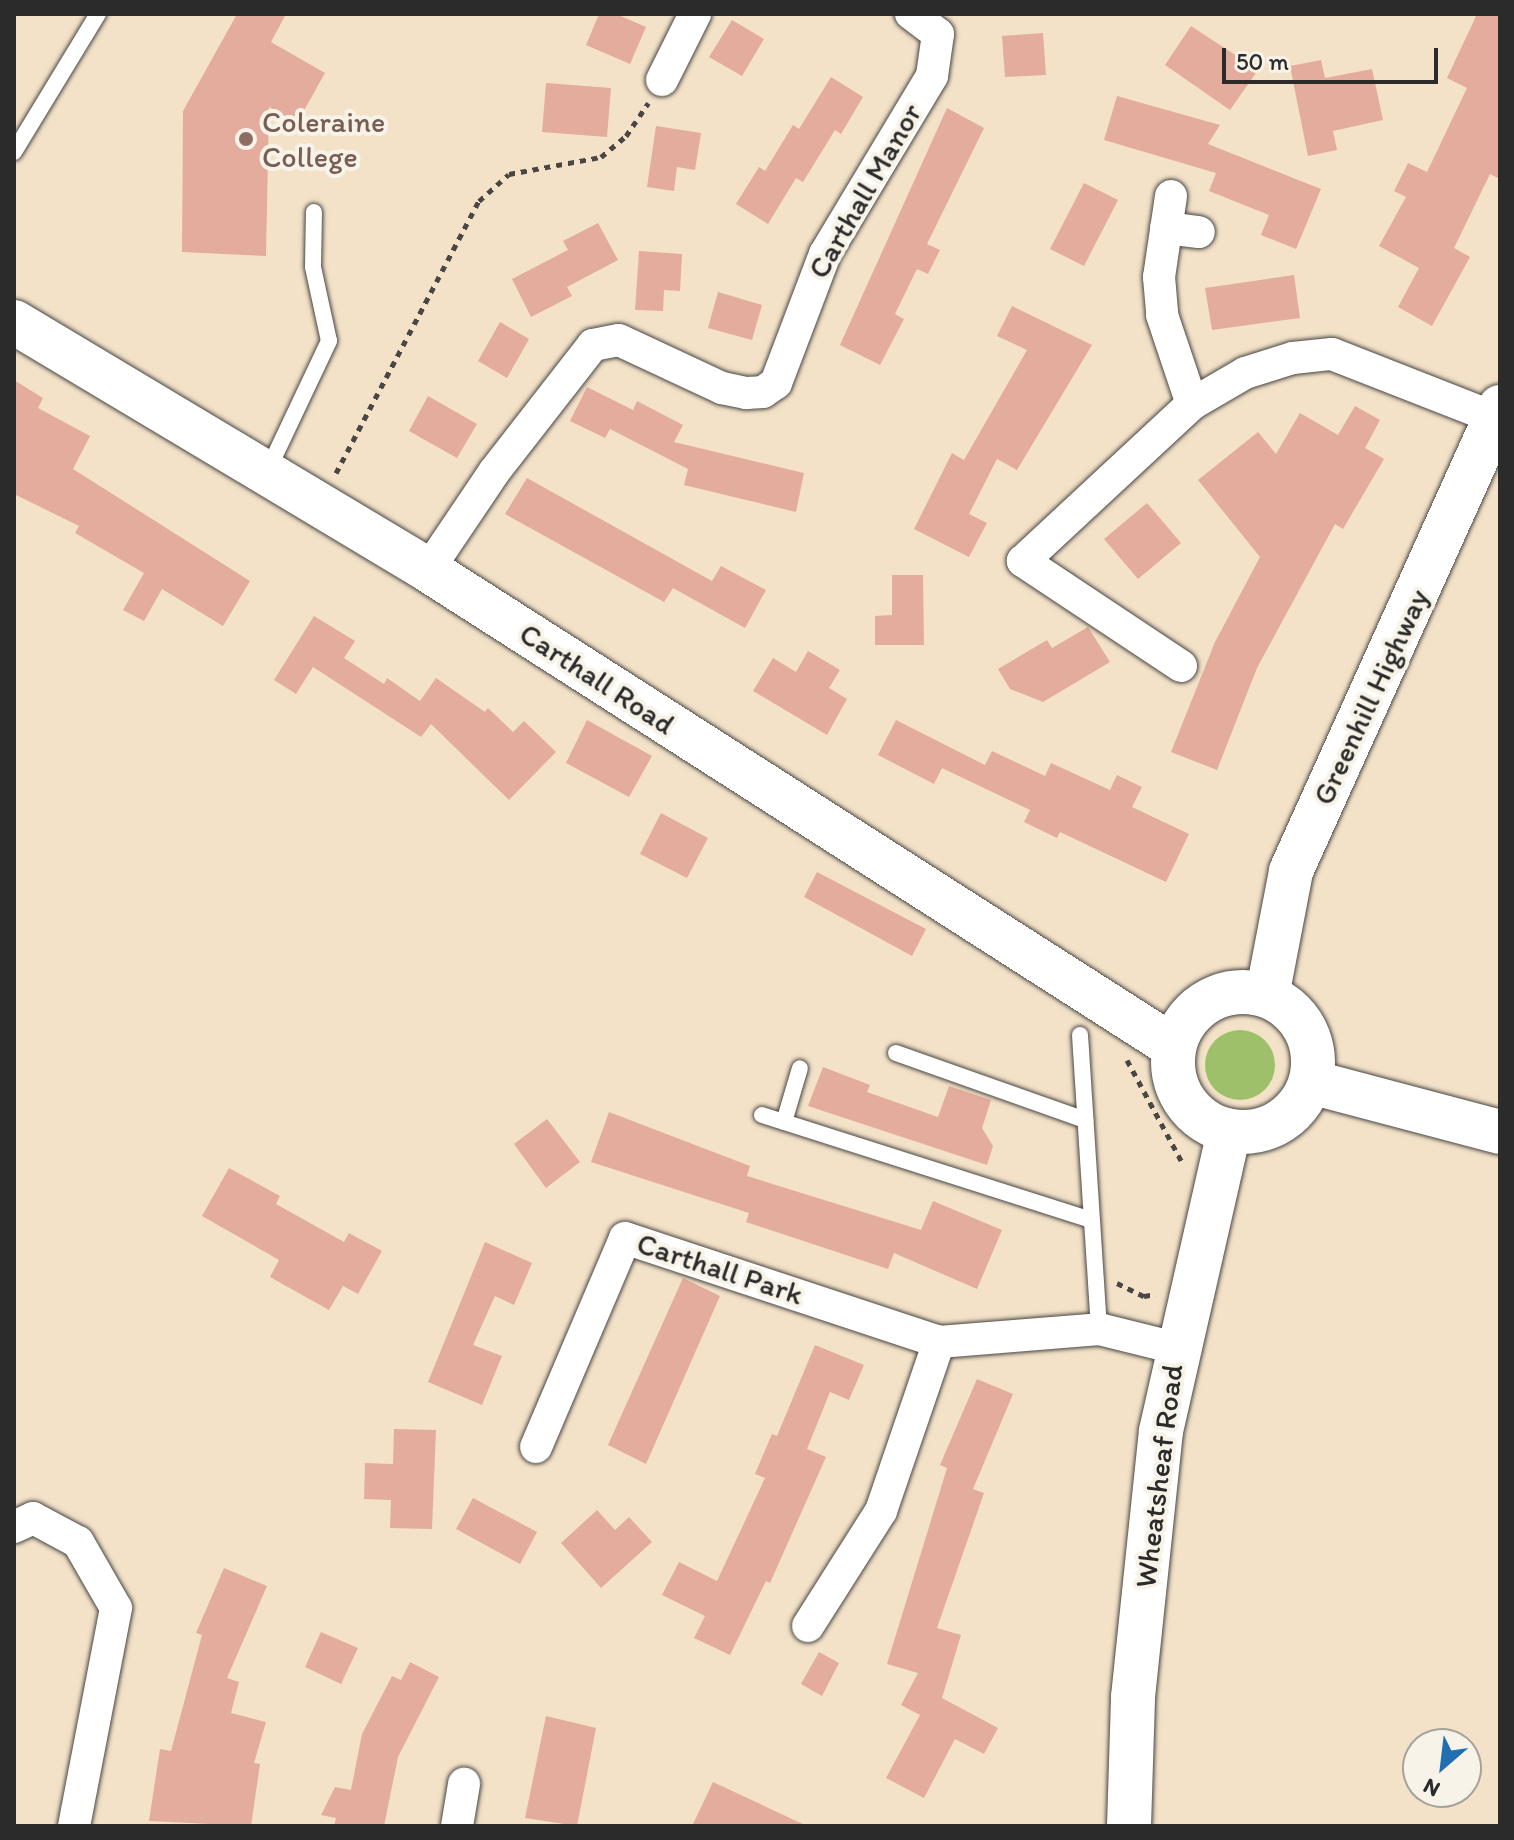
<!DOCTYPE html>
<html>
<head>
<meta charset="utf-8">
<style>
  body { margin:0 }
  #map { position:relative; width:1514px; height:1840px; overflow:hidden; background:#f3e2c8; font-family:Itim,sans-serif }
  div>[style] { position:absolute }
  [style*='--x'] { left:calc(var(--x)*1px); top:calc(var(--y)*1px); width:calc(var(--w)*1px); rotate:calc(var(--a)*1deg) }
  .green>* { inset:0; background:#9ec06a }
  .round { border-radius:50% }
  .building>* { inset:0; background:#e4ac9c }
  .path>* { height:5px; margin-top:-2.5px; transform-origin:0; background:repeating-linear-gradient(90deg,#494643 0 6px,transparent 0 12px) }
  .roads { filter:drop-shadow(0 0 2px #494643) drop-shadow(0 0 2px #494643) }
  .lane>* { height:16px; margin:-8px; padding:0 8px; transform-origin:8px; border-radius:8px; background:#fff }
  .street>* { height:32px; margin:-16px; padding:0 16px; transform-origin:16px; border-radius:16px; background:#fff }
  .secondary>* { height:44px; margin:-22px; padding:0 22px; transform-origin:22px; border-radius:22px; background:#fff }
  .secondary>.ring { margin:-22px; padding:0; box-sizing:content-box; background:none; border:44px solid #fff; border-radius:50% }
  .dots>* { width:22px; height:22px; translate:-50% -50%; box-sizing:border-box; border:4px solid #f7f3e8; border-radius:50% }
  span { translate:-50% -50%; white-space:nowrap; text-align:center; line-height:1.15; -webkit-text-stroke:8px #f7f3e8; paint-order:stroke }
  .education-label { font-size:30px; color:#785e54 }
  .left { translate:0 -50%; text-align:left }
  .street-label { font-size:30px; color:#2b2b2b }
  .frame { position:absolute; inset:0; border:16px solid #2b2b2b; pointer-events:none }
  .north { position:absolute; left:1402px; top:1728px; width:80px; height:80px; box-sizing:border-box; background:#f7f3e8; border:2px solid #a5a39c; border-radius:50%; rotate:208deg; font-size:22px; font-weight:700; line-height:32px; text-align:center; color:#2b2b2b }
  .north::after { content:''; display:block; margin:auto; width:28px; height:36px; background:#1f6fb2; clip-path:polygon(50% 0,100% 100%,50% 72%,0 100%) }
  .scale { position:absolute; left:1222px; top:48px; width:216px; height:36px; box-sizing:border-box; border:4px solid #2b2b2b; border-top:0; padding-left:10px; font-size:24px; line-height:28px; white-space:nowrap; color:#2b2b2b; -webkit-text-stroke:6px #f7f3e8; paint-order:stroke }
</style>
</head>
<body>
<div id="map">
  <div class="green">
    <i class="round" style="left:1205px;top:1030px;width:70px;height:70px"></i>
  </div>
  <div class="building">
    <i style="clip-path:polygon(237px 14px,286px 14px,271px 42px,325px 73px,297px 123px,269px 107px,266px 256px,182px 252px,183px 111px)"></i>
    <i style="clip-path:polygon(599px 14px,616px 14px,646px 27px,630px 64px,586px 45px)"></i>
    <i style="clip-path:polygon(1477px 14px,1500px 14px,1500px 179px,1490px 174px,1454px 248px,1470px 257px,1432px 326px,1398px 307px,1419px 268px,1379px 246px,1406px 197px,1394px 191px,1408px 163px,1427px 172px,1467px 88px,1447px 78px)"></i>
    <i style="clip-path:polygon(732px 20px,764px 39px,742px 76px,709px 57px)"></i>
    <i style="clip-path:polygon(1191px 26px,1258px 70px,1230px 110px,1165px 65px)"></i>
    <i style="clip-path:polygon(1043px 33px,1046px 75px,1005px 77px,1002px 36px)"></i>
    <i style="clip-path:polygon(1321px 60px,1325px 78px,1372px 69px,1383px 120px,1333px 131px,1337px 150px,1308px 156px,1290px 66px)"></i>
    <i style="clip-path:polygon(831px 77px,863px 97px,841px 134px,835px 130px,803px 182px,796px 178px,768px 224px,736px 204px,759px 167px,765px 171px,793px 125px,799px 129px)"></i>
    <i style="clip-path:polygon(546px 83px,611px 88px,607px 137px,542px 132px)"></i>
    <i style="clip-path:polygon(1117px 96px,1220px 125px,1208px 144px,1321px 189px,1296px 249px,1261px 235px,1269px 215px,1209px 191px,1216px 173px,1104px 140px)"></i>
    <i style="clip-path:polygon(947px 108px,984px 128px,927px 244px,940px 250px,928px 274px,917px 269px,895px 314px,904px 319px,880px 365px,840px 345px)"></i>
    <i style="clip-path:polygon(656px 126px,701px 133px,695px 170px,677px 167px,674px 191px,647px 187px)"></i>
    <i style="clip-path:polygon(1084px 183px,1118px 200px,1084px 266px,1050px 249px)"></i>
    <i style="clip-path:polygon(598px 223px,618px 260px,567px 287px,572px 296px,531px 317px,512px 279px,568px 250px,563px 241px)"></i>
    <i style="clip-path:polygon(639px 251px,682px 254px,680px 291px,664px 290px,663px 311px,635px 310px)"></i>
    <i style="clip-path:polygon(1294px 275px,1300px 318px,1212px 330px,1205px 288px)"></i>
    <i style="clip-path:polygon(718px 292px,762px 305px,752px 340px,708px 328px)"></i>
    <i style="clip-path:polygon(1012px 306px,1092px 345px,1017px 470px,997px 459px,969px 514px,987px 523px,969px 557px,914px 529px,952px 453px,964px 460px,1027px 350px,997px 336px)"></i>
    <i style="clip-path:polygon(500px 322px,529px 339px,507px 378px,478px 361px)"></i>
    <i style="clip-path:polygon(14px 380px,43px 398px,38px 408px,90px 436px,73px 469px,250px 581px,223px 626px,162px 589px,144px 621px,123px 610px,144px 573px,75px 533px,79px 526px,14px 494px)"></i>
    <i style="clip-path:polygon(587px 387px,633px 410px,637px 401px,683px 425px,674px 442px,804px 473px,796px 512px,684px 485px,688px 469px,610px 429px,605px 438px,570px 421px)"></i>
    <i style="clip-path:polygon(428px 396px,477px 424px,457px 458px,409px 431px)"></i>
    <i style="clip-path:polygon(1355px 406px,1380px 420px,1365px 448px,1384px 459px,1343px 529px,1335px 524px,1257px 668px,1217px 770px,1171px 752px,1215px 642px,1260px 557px,1198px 480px,1258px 432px,1276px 454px,1300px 413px,1338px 435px)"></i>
    <i style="clip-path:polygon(527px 478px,712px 581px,721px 566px,766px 590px,745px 628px,673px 588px,664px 602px,505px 514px)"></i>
    <i style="clip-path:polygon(1147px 503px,1181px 543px,1138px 579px,1104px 539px)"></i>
    <i style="clip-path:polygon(892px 575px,923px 575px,924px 645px,875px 645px,875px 616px,892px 615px)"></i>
    <i style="clip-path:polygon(314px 616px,355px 641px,344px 658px,384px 684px,387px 678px,420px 701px,436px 678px,485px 712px,488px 708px,513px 732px,524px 721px,556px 752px,509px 800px,431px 724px,421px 737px,313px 667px,296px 694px,274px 680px)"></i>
    <i style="clip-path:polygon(1088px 627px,1110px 662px,1043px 702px,1010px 689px,998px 669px,1047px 640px,1052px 648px)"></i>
    <i style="clip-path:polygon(808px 651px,840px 670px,829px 688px,847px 699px,827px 735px,753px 691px,773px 658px,796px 672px)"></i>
    <i style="clip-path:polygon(587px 720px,652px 756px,629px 797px,566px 763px)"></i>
    <i style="clip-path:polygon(896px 720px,985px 765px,992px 751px,1045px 776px,1051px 763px,1110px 790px,1117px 775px,1142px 787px,1132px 807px,1189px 834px,1166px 882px,1060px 832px,1057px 838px,1024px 822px,1030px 810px,942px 768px,934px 784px,878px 755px)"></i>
    <i style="clip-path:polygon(661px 813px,708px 838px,687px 878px,640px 854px)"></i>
    <i style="clip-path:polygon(817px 872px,926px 929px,912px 956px,804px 897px)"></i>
    <i style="clip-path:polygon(823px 1067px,870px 1085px,867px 1092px,938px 1117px,949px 1086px,991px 1100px,982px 1128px,993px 1146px,987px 1165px,808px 1106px)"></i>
    <i style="clip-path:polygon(609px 1112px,750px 1166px,747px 1176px,921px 1230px,933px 1201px,1002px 1230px,977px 1289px,894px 1253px,888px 1269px,746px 1222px,749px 1213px,591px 1162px)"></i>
    <i style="clip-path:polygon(547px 1119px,580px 1162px,546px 1188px,514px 1144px)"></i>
    <i style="clip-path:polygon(229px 1168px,280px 1196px,276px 1204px,344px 1242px,349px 1233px,382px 1251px,358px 1294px,343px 1286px,329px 1310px,270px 1277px,279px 1260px,202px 1216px)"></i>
    <i style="clip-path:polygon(485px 1242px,532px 1263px,514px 1305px,495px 1296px,473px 1345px,502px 1356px,482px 1405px,428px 1382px)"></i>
    <i style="clip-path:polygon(683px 1278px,720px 1296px,646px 1464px,608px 1445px)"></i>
    <i style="clip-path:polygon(815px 1345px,864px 1365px,849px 1400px,830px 1392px,807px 1449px,826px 1457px,770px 1583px,766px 1581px,730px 1655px,694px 1638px,705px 1616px,662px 1595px,679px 1562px,717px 1581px,765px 1478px,755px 1474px,772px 1434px,777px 1436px)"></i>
    <i style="clip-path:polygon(977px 1379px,1013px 1394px,973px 1489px,984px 1493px,937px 1628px,961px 1635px,942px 1698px,998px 1728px,984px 1754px,955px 1739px,924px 1798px,886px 1778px,920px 1715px,901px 1705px,918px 1673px,887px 1664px,947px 1468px,940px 1465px)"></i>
    <i style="clip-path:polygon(394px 1429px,436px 1430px,432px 1529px,390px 1528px,391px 1500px,364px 1499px,365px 1463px,393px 1464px)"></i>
    <i style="clip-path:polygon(473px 1498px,537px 1532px,520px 1564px,456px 1529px)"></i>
    <i style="clip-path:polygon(597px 1510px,615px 1530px,629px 1517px,652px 1542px,601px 1588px,561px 1543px)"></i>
    <i style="clip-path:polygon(224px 1568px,267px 1586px,227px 1678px,239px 1682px,231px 1713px,266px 1722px,254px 1763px,260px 1764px,251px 1826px,149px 1821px,160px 1749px,171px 1751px,202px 1635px,196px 1633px)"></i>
    <i style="clip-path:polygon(321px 1632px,358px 1648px,341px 1684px,305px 1667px)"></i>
    <i style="clip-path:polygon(819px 1652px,839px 1663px,822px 1696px,801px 1684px)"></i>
    <i style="clip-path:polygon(410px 1662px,439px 1677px,398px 1757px,384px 1826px,334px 1826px,336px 1818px,321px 1815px,335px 1787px,351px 1790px,362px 1734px,392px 1676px,401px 1680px)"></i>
    <i style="clip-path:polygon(546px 1716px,596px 1728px,577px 1826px,525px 1818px)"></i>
    <i style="clip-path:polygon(713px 1782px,807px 1826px,692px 1826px)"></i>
  </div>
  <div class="path">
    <i style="--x:336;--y:473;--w:307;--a:-62.3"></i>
    <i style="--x:479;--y:201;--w:40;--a:-42"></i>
    <i style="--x:509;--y:174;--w:94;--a:-10.5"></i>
    <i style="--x:601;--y:157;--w:33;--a:-40"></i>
    <i style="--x:626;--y:136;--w:40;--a:-56"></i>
    <i style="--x:1127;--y:1060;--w:118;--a:61.7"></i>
    <i style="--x:1117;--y:1283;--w:30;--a:26"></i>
    <i style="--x:1144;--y:1296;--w:12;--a:-9"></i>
  </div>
  <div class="roads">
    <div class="lane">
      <i style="--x:14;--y:152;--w:162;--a:-58.7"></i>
      <i style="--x:268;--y:470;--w:143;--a:-64.7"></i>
      <i style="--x:329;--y:341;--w:76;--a:-102.2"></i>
      <i style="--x:313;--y:267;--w:55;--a:-89"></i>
      <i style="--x:1080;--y:1035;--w:295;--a:86.3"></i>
      <i style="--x:896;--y:1053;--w:201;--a:19.5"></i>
      <i style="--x:762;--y:1115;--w:346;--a:17.7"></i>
      <i style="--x:784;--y:1122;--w:56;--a:-73.5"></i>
    </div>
    <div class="street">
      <i style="--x:662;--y:80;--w:74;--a:-63.4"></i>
      <i style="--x:1171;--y:196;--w:82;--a:98.4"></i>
      <i style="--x:1159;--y:277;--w:38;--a:85"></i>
      <i style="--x:1162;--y:315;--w:94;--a:71.4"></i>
      <i style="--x:1166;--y:228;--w:33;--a:7"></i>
      <i style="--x:428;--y:570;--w:118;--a:-56"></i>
      <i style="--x:494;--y:472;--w:161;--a:-52.1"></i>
      <i style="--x:593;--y:345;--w:26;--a:-11"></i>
      <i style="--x:619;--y:340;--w:114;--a:25"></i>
      <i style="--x:722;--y:388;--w:25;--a:12"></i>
      <i style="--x:746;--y:393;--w:17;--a:-3"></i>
      <i style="--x:763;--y:392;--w:16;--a:-35"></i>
      <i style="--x:776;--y:383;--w:138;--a:-69.2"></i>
      <i style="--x:825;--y:254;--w:208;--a:-59"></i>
      <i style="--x:932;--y:76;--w:42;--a:-81.9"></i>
      <i style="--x:938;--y:34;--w:34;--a:-143"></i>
      <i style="--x:1181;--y:666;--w:190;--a:-146.4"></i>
      <i style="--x:1023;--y:561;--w:231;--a:-42.9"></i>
      <i style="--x:1192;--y:404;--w:61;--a:-30.3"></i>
      <i style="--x:1245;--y:373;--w:50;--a:-17.4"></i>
      <i style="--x:1293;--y:358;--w:39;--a:-6"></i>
      <i style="--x:1332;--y:354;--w:175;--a:21.4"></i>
      <i style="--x:536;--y:1447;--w:227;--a:-66.9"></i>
      <i style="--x:625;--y:1238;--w:331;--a:18.3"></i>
      <i style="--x:939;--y:1342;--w:161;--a:-4.6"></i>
      <i style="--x:1099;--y:1329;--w:79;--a:13.9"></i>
      <i style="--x:14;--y:1527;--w:21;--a:-25"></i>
      <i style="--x:33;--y:1518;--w:51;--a:28.1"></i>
      <i style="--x:78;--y:1542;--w:76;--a:60.1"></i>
      <i style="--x:116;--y:1608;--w:222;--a:100.9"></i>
      <i style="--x:808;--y:1626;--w:136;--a:-57.6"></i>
      <i style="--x:881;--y:1511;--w:179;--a:-71.1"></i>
      <i style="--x:457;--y:1826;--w:43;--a:-80.5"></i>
    </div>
    <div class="secondary">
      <i style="--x:14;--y:322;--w:483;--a:30.9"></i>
      <i style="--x:428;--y:570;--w:885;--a:32.6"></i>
      <i class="ring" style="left:1173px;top:992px;width:96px;height:96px"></i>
      <i style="--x:1267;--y:996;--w:127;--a:-79.1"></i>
      <i style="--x:1291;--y:871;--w:509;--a:-65.75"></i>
      <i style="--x:1311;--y:1082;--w:196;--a:14.8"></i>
      <i style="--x:1129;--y:1826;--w:129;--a:-88.2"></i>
      <i style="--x:1133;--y:1697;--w:267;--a:-84"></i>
      <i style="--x:1161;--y:1431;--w:308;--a:-77.2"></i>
    </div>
  </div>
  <div class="dots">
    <i style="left:246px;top:139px;background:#8d6e63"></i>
  </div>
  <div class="education-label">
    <span class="left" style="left:262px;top:139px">Coleraine<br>College</span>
  </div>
  <div class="street-label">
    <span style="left:865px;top:191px;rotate:-60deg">Carthall Manor</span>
    <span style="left:597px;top:679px;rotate:33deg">Carthall Road</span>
    <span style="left:1371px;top:697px;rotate:-65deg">Greenhill Highway</span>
    <span style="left:720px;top:1269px;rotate:18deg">Carthall Park</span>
    <span style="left:1159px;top:1476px;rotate:-83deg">Wheatsheaf Road</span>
  </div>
  <div class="frame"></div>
  <div class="north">N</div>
  <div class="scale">50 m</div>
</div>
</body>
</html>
